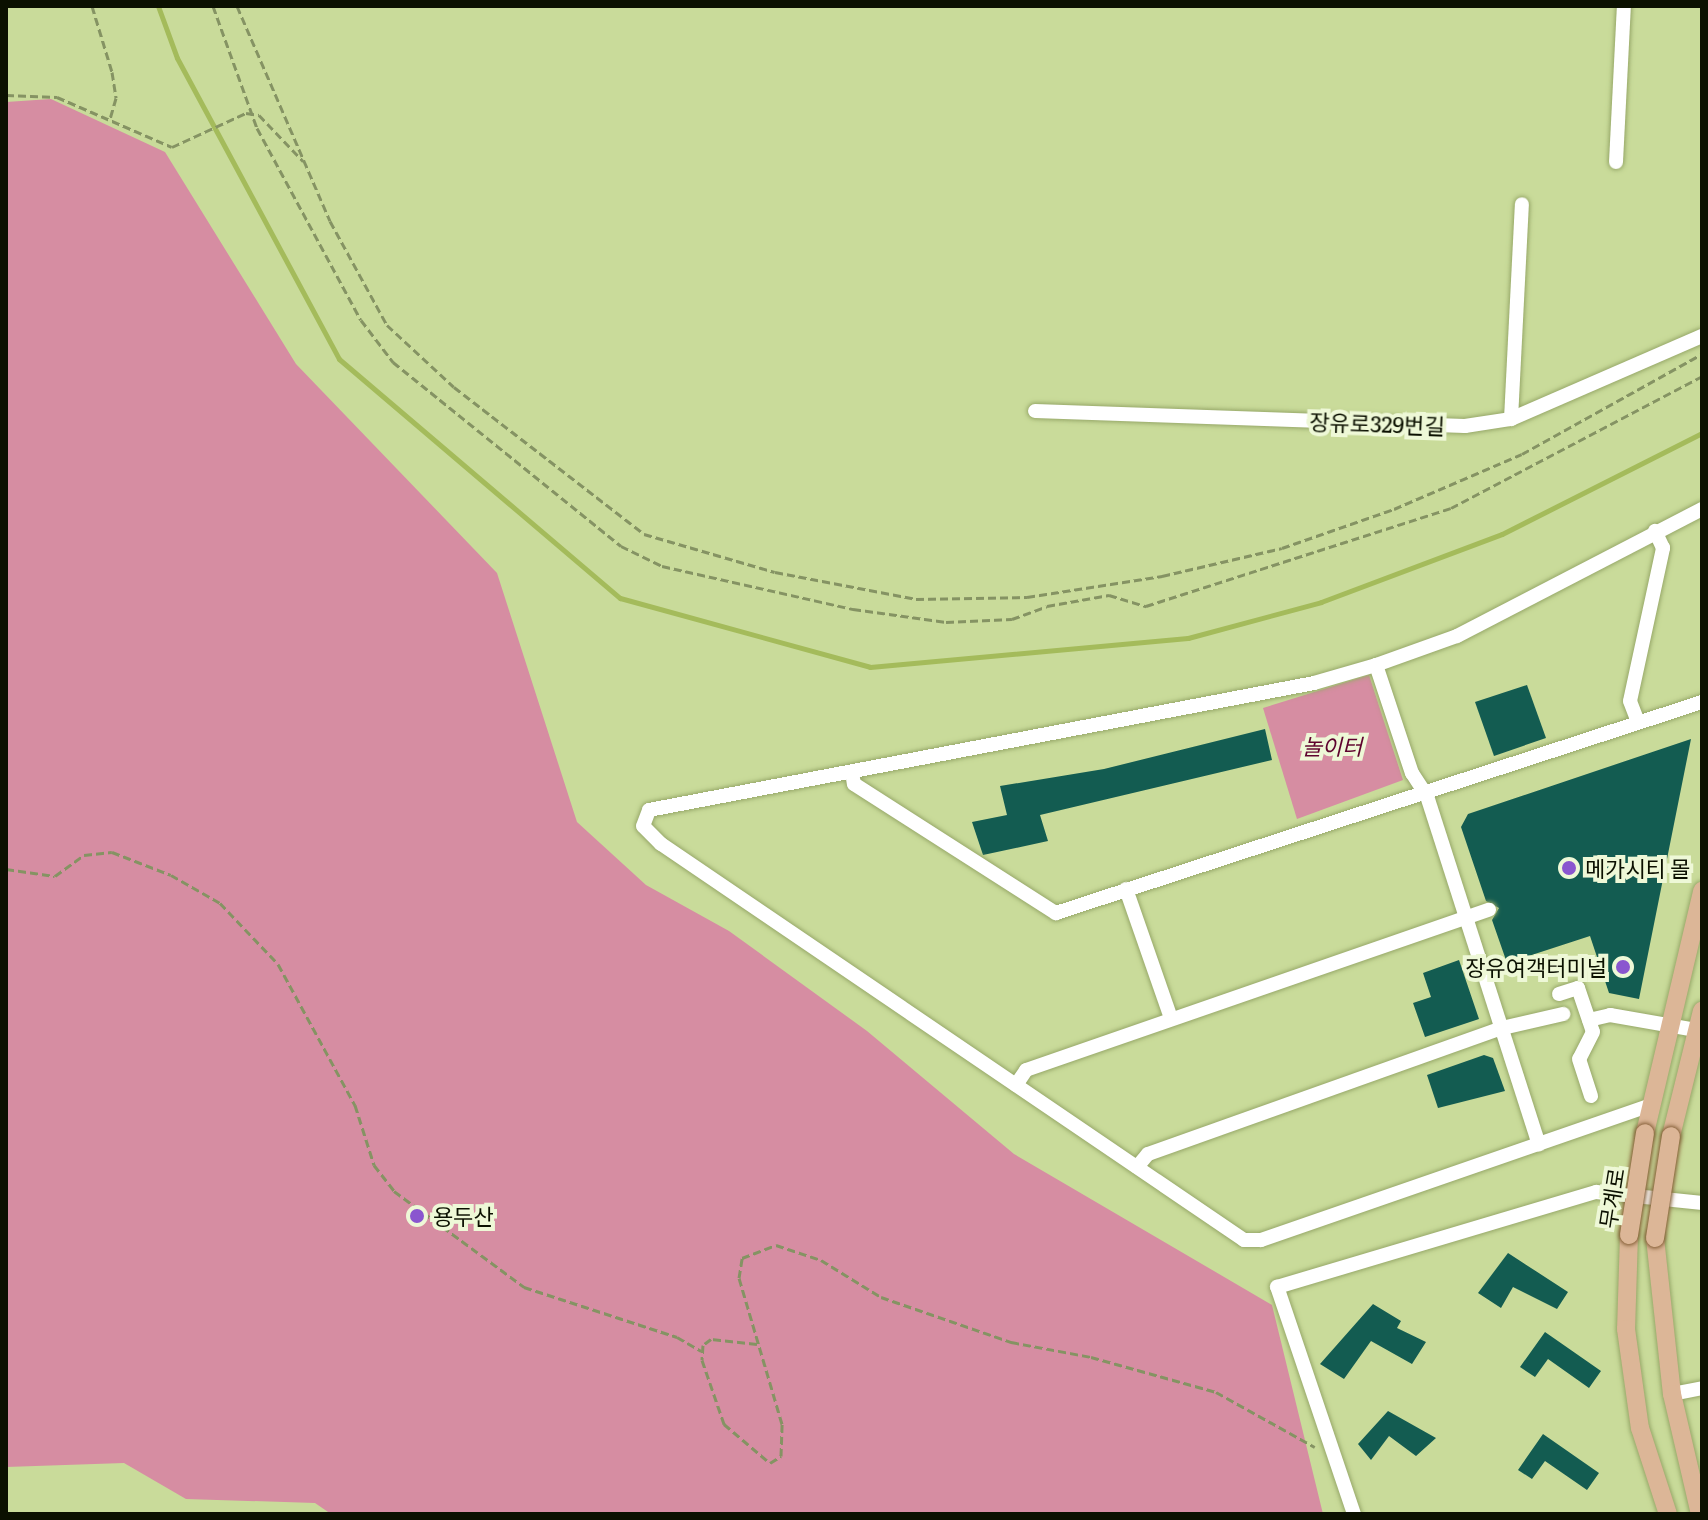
<!DOCTYPE html>
<html>
<head>
<meta charset="utf-8">
<style>
  body { margin:0 }
  #map { position:relative; width:1708px; height:1520px; overflow:hidden; background:#c9db9a; font-family:Literata,"Noto Sans KR",serif }
  div>[style] { position:absolute }
  [style*='--x'] { left:calc(var(--x)*1px); top:calc(var(--y)*1px); width:calc(var(--w)*1px); rotate:calc(var(--a)*1deg) }
  .green>* { inset:0; background:#d68da2 }
  .stream>* { height:5px; margin:-2.5px; padding:0 2.5px; transform-origin:2.5px; border-radius:2.5px; background:#a4bb5b }
  .building>* { inset:0; background:#135c51 }
  .path>* { height:3px; margin-top:-1.5px; transform-origin:0; background:repeating-linear-gradient(90deg,#859363 0 8px,transparent 0 12px) }
  .roads { filter:drop-shadow(0 0 2px #97a869) drop-shadow(0 0 2px #97a869) }
  .minor>* { height:14px; margin:-7px; padding:0 7px; transform-origin:7px; border-radius:7px; background:#fff }
  .major>* { height:18px; margin:-9px; padding:0 9px; transform-origin:9px; border-radius:9px; background:#dcb697 }
  .bridges { filter:drop-shadow(0 0 2px #835d35) drop-shadow(0 0 2px #835d35) }
  .major-bridge>* { height:18px; margin:-9px; padding:0 9px; transform-origin:9px; border-radius:9px; background:#dcb697 }
  .dots>* { width:22px; height:22px; translate:-50% -50%; box-sizing:border-box; border:4px solid #eef8d7; border-radius:50% }
  span { translate:-50% -50%; white-space:nowrap; text-align:center; line-height:1.15; -webkit-text-stroke:8px #eef8d7; paint-order:stroke }
  .street-label { font-size:22px; color:#0b1000 }
  .park-label { font-size:22px; color:#5e032e; font-style:italic }
  .poi-label { font-size:22px; color:#0b1000 }
  .left { translate:0 -50%; text-align:left }
  .right { translate:-100% -50%; text-align:right }
  .frame { position:absolute; inset:0; border:8px solid #0b1000; pointer-events:none }
</style>
</head>
<body>
<div id="map">
  <div class="green">
    <i style="clip-path:polygon(51px 99px,165px 152px,296px 364px,497px 573px,577px 822px,646px 885px,729px 931px,867px 1031px,1014px 1154px,1272px 1305px,1323px 1514px,331px 1514px,315px 1503px,186px 1499px,124px 1463px,6px 1467px,6px 102px)"></i>
    <i style="clip-path:polygon(1369px 675px,1403px 780px,1297px 819px,1263px 708px)"></i>
  </div>
  <div class="stream">
    <i style="--x:158;--y:6;--w:55;--a:69.9"></i>
    <i style="--x:177;--y:58;--w:342;--a:61.7"></i>
    <i style="--x:339;--y:359;--w:369;--a:40.4"></i>
    <i style="--x:620;--y:598;--w:259;--a:15.4"></i>
    <i style="--x:870;--y:667;--w:319;--a:-5.2"></i>
    <i style="--x:1188;--y:638;--w:138;--a:-15.1"></i>
    <i style="--x:1321;--y:602;--w:193;--a:-20.6"></i>
    <i style="--x:1502;--y:534;--w:224;--a:-26.8"></i>
  </div>
  <div class="building">
    <i style="clip-path:polygon(1527px 685px,1546px 738px,1494px 756px,1475px 702px)"></i>
    <i style="clip-path:polygon(1265px 729px,1272px 760px,1040px 815px,1048px 841px,983px 855px,972px 822px,1007px 815px,1000px 786px,1104px 769px)"></i>
    <i style="clip-path:polygon(1691px 739px,1639px 999px,1609px 993px,1590px 936px,1507px 963px,1492px 920px,1499px 908px,1486px 901px,1461px 827px,1468px 814px)"></i>
    <i style="clip-path:polygon(1459px 960px,1479px 1019px,1425px 1037px,1413px 1003px,1431px 997px,1423px 973px)"></i>
    <i style="clip-path:polygon(1484px 1055px,1493px 1058px,1505px 1091px,1438px 1108px,1427px 1075px)"></i>
    <i style="clip-path:polygon(1508px 1253px,1568px 1292px,1557px 1309px,1513px 1287px,1501px 1308px,1478px 1293px)"></i>
    <i style="clip-path:polygon(1373px 1304px,1401px 1321px,1397px 1328px,1426px 1342px,1412px 1364px,1371px 1341px,1344px 1379px,1320px 1364px)"></i>
    <i style="clip-path:polygon(1545px 1332px,1601px 1371px,1589px 1388px,1548px 1359px,1535px 1377px,1520px 1367px)"></i>
    <i style="clip-path:polygon(1388px 1411px,1436px 1438px,1416px 1456px,1389px 1436px,1371px 1460px,1358px 1444px)"></i>
    <i style="clip-path:polygon(1543px 1434px,1599px 1473px,1587px 1490px,1545px 1461px,1532px 1479px,1518px 1470px)"></i>
  </div>
  <div class="path">
    <i style="--x:92;--y:6;--w:69;--a:73.1"></i>
    <i style="--x:112;--y:72;--w:26;--a:81"></i>
    <i style="--x:116;--y:98;--w:22;--a:106"></i>
    <i style="--x:213;--y:6;--w:130;--a:70.2"></i>
    <i style="--x:257;--y:128;--w:218;--a:61.6"></i>
    <i style="--x:361;--y:320;--w:53;--a:52.7"></i>
    <i style="--x:393;--y:362;--w:293;--a:38.9"></i>
    <i style="--x:621;--y:546;--w:46;--a:26"></i>
    <i style="--x:662;--y:566;--w:196;--a:12.7"></i>
    <i style="--x:853;--y:609;--w:94;--a:8"></i>
    <i style="--x:946;--y:622;--w:66;--a:-2.6"></i>
    <i style="--x:1012;--y:619;--w:37;--a:-20"></i>
    <i style="--x:1047;--y:606;--w:63;--a:-10.1"></i>
    <i style="--x:1109;--y:595;--w:39;--a:17"></i>
    <i style="--x:1146;--y:606;--w:320;--a:-17.8"></i>
    <i style="--x:1451;--y:508;--w:284;--a:-27.7"></i>
    <i style="--x:237;--y:6;--w:234;--a:66.6"></i>
    <i style="--x:330;--y:221;--w:119;--a:61.3"></i>
    <i style="--x:387;--y:325;--w:91;--a:42.8"></i>
    <i style="--x:454;--y:387;--w:240;--a:37.7"></i>
    <i style="--x:644;--y:534;--w:136;--a:16.2"></i>
    <i style="--x:775;--y:572;--w:144;--a:10.8"></i>
    <i style="--x:916;--y:599;--w:111;--a:-1"></i>
    <i style="--x:1027;--y:597;--w:137;--a:-8.8"></i>
    <i style="--x:1162;--y:576;--w:123;--a:-13.1"></i>
    <i style="--x:1282;--y:548;--w:119;--a:-19.2"></i>
    <i style="--x:1394;--y:509;--w:139;--a:-23.3"></i>
    <i style="--x:1522;--y:454;--w:206;--a:-29.1"></i>
    <i style="--x:6;--y:95;--w:51;--a:2.2"></i>
    <i style="--x:57;--y:97;--w:125;--a:23.5"></i>
    <i style="--x:172;--y:147;--w:81;--a:-24.7"></i>
    <i style="--x:246;--y:113;--w:13;--a:9"></i>
    <i style="--x:259;--y:115;--w:64;--a:46.3"></i>
    <i style="--x:6;--y:869;--w:49;--a:8.1"></i>
    <i style="--x:55;--y:876;--w:36;--a:-36"></i>
    <i style="--x:84;--y:855;--w:28;--a:-6"></i>
    <i style="--x:112;--y:852;--w:63;--a:21.3"></i>
    <i style="--x:171;--y:875;--w:56;--a:29.7"></i>
    <i style="--x:220;--y:903;--w:84;--a:46.4"></i>
    <i style="--x:278;--y:964;--w:161;--a:61.4"></i>
    <i style="--x:355;--y:1105;--w:63;--a:72.4"></i>
    <i style="--x:374;--y:1165;--w:33;--a:52"></i>
    <i style="--x:394;--y:1191;--w:162;--a:36.4"></i>
    <i style="--x:524;--y:1287;--w:161;--a:18.1"></i>
    <i style="--x:677;--y:1337;--w:28;--a:30"></i>
    <i style="--x:757;--y:1344;--w:46;--a:-173.8"></i>
    <i style="--x:711;--y:1339;--w:10;--a:143"></i>
    <i style="--x:703;--y:1345;--w:15;--a:94"></i>
    <i style="--x:702;--y:1360;--w:68;--a:71"></i>
    <i style="--x:724;--y:1424;--w:60;--a:40.3"></i>
    <i style="--x:770;--y:1463;--w:13;--a:-32"></i>
    <i style="--x:781;--y:1456;--w:32;--a:-88"></i>
    <i style="--x:782;--y:1424;--w:152;--a:-106.4"></i>
    <i style="--x:739;--y:1278;--w:20;--a:-81"></i>
    <i style="--x:742;--y:1258;--w:36;--a:-21"></i>
    <i style="--x:776;--y:1245;--w:47;--a:18.4"></i>
    <i style="--x:821;--y:1260;--w:70;--a:31.7"></i>
    <i style="--x:881;--y:1297;--w:138;--a:19.1"></i>
    <i style="--x:1011;--y:1342;--w:81;--a:10.6"></i>
    <i style="--x:1091;--y:1357;--w:130;--a:15.6"></i>
    <i style="--x:1216;--y:1392;--w:113;--a:29.1"></i>
  </div>
  <div class="roads">
    <div class="minor">
      <i style="--x:1616;--y:162;--w:156;--a:-87.1"></i>
      <i style="--x:1035;--y:411;--w:430;--a:2"></i>
      <i style="--x:1465;--y:426;--w:47;--a:-8.7"></i>
      <i style="--x:1511;--y:419;--w:208;--a:-23.5"></i>
      <i style="--x:1511;--y:419;--w:215;--a:-87.1"></i>
      <i style="--x:1376;--y:665;--w:114;--a:71.6"></i>
      <i style="--x:1412;--y:773;--w:27;--a:57"></i>
      <i style="--x:1427;--y:796;--w:366;--a:72.2"></i>
      <i style="--x:1638;--y:722;--w:22;--a:-111"></i>
      <i style="--x:1630;--y:701;--w:157;--a:-77.8"></i>
      <i style="--x:1663;--y:548;--w:19;--a:-115"></i>
      <i style="--x:852;--y:772;--w:12;--a:81"></i>
      <i style="--x:854;--y:784;--w:240;--a:32.6"></i>
      <i style="--x:1056;--y:913;--w:680;--a:-18.09"></i>
      <i style="--x:1126;--y:889;--w:137;--a:70.8"></i>
      <i style="--x:1559;--y:994;--w:20;--a:-18"></i>
      <i style="--x:1578;--y:988;--w:46;--a:71.2"></i>
      <i style="--x:1593;--y:1032;--w:30;--a:117"></i>
      <i style="--x:1579;--y:1059;--w:39;--a:72"></i>
      <i style="--x:1589;--y:1020;--w:22;--a:-13"></i>
      <i style="--x:1610;--y:1015;--w:93;--a:9.9"></i>
      <i style="--x:1016;--y:1085;--w:18;--a:-56"></i>
      <i style="--x:1026;--y:1070;--w:490;--a:-19.1"></i>
      <i style="--x:1651;--y:1105;--w:413;--a:160.9"></i>
      <i style="--x:1261;--y:1240;--w:17;--a:180"></i>
      <i style="--x:1244;--y:1240;--w:705;--a:-145.81"></i>
      <i style="--x:661;--y:844;--w:25;--a:-135"></i>
      <i style="--x:643;--y:826;--w:17;--a:-69"></i>
      <i style="--x:649;--y:810;--w:677;--a:-10.81"></i>
      <i style="--x:1314;--y:683;--w:65;--a:-16.2"></i>
      <i style="--x:1376;--y:665;--w:86;--a:-19.7"></i>
      <i style="--x:1457;--y:636;--w:276;--a:-27.4"></i>
      <i style="--x:1137;--y:1167;--w:17;--a:-50"></i>
      <i style="--x:1148;--y:1154;--w:376;--a:-19.6"></i>
      <i style="--x:1502;--y:1028;--w:63;--a:-12.9"></i>
      <i style="--x:1672;--y:1394;--w:31;--a:-11"></i>
      <i style="--x:1354;--y:1514;--w:240;--a:-108.7"></i>
      <i style="--x:1277;--y:1287;--w:333;--a:-16.6"></i>
      <i style="--x:1596;--y:1192;--w:107;--a:5.9"></i>
    </div>
    <div class="major">
      <i style="--x:1645;--y:1133;--w:249;--a:-76.7"></i>
      <i style="--x:1671;--y:1136;--w:129;--a:-76.1"></i>
      <i style="--x:1629;--y:1235;--w:94;--a:91.8"></i>
      <i style="--x:1626;--y:1329;--w:100;--a:82"></i>
      <i style="--x:1640;--y:1428;--w:90;--a:72"></i>
      <i style="--x:1655;--y:1238;--w:157;--a:83.8"></i>
      <i style="--x:1672;--y:1394;--w:123;--a:76.9"></i>
    </div>
  </div>
  <div class="bridges">
    <div class="major-bridge">
      <i style="--x:1629;--y:1235;--w:103;--a:-81.1"></i>
      <i style="--x:1655;--y:1238;--w:103;--a:-81.1"></i>
    </div>
  </div>
  <div class="dots">
    <i style="left:1569px;top:868px;background:#8a56cf"></i>
    <i style="left:1623px;top:967px;background:#8a56cf"></i>
    <i style="left:417px;top:1216px;background:#8a56cf"></i>
  </div>
  <div class="street-label">
    <span style="left:1377px;top:423px;rotate:2deg">장유로329번길</span>
    <span style="left:1611px;top:1198px;rotate:-81deg">무계로</span>
  </div>
  <div class="park-label">
    <span style="left:1332px;top:746px">놀이터</span>
  </div>
  <div class="poi-label">
    <span class="left" style="left:1585px;top:868px">메가시티 몰</span>
    <span class="right" style="left:1607px;top:967px">장유여객터미널</span>
    <span class="left" style="left:433px;top:1216px">용두산</span>
  </div>
  <div class="frame"></div>
</div>
</body>
</html>
